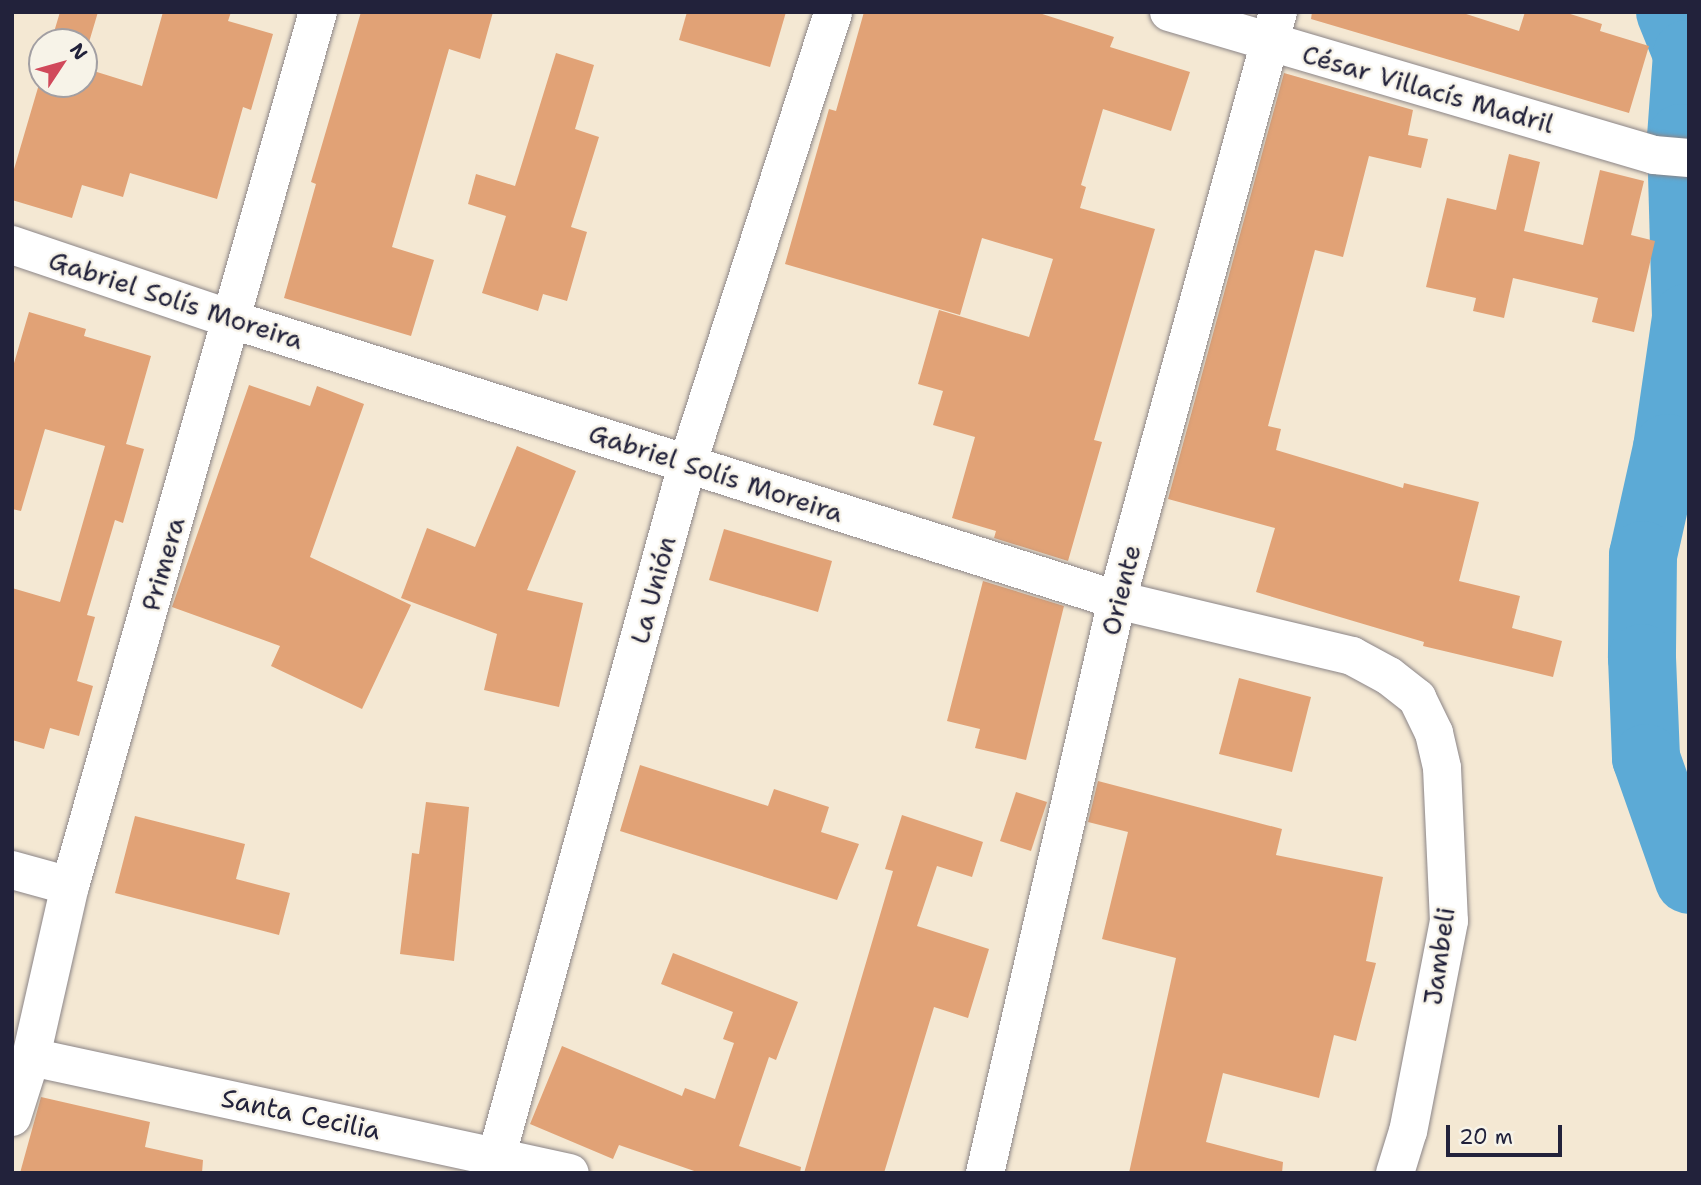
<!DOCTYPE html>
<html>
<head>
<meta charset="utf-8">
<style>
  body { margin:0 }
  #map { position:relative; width:1701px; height:1185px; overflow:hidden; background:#f4e8d3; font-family:"Shantell Sans",sans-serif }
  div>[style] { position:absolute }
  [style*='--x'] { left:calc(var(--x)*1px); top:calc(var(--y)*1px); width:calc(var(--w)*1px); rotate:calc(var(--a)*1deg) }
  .river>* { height:68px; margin:-34px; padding:0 34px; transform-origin:34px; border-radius:34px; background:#5caad6 }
  .building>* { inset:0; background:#e1a276 }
  .roads { filter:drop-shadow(0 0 2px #8b8587) drop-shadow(0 0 2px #8b8587) }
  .street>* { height:38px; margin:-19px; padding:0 19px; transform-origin:19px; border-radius:19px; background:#fff }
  span { translate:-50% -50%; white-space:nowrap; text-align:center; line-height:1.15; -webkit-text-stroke:5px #f7f3e8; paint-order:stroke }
  .street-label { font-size:26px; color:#22223b }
  .frame { position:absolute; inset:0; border:14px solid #22223b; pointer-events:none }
  .north { position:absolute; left:28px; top:28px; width:70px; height:70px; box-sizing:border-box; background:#f7f3e8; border:2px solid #a29fa3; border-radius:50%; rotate:54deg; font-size:19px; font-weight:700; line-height:28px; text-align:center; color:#22223b }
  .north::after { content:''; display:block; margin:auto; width:24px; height:32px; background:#d1495b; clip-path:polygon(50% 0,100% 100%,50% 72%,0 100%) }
  .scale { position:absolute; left:1446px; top:1125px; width:116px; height:32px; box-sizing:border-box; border:4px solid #22223b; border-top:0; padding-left:9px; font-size:21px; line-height:24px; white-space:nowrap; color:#22223b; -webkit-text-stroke:5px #f7f3e8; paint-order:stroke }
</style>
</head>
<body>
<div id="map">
  <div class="river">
    <i style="--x:1670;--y:12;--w:45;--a:68"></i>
    <i style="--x:1687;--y:54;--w:84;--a:94.1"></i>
    <i style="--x:1681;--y:138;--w:180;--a:88.4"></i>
    <i style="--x:1686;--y:318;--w:131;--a:98.3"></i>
    <i style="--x:1667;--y:448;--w:110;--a:102.6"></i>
    <i style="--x:1643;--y:555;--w:103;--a:90.6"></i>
    <i style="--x:1642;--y:658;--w:100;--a:87.7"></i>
    <i style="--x:1646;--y:758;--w:129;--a:70.6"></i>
  </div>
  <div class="building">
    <i style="clip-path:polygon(60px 12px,98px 12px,84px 59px,84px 42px,51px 42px)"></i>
    <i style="clip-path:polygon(163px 12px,231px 12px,228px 21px,273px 34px,251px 110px,243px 107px,217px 199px,130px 173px,123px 197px,82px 185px,72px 218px,12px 200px,12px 176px,42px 74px,42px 84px,84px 84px,84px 68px,142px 86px)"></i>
    <i style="clip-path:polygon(361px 12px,493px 12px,480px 59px,449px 49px,392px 247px,434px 260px,411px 336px,284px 298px,316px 184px,311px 182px)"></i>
    <i style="clip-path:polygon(687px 12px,786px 12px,770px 67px,679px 40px)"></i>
    <i style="clip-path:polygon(864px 12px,1036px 12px,1114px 37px,1110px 47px,1190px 72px,1171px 131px,1103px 109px,1081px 185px,1086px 187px,1080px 208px,1155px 229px,1094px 440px,1102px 442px,1068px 561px,994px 538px,996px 531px,952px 518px,975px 437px,933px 425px,943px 391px,918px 384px,939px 310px,1029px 337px,1053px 259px,982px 238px,960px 315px,785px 264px,829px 109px,836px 111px)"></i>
    <i style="clip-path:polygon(1312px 12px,1460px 12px,1519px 31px,1525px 12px,1564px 12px,1602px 24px,1600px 31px,1649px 46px,1629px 113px,1311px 19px)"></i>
    <i style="clip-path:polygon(556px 53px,594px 65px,575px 129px,599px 137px,571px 227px,587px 232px,567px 301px,543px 294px,538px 311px,482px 293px,506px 216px,468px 204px,476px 174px,515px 186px)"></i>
    <i style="clip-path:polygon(1284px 73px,1413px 110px,1408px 135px,1428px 139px,1421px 168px,1369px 156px,1343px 257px,1315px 250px,1268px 426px,1281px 429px,1276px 450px,1403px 488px,1404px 483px,1479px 502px,1459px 581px,1520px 596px,1512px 628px,1562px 641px,1553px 677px,1423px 646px,1424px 642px,1256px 592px,1275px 528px,1168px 499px)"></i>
    <i style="clip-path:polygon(1509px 154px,1540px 162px,1524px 231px,1583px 245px,1600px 170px,1644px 181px,1631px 235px,1655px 241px,1634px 332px,1592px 322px,1598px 298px,1513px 278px,1504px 318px,1473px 311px,1476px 298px,1426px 287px,1447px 198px,1496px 210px)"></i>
    <i style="clip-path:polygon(29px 312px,86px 329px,84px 336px,151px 356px,126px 444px,144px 449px,123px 523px,115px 520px,87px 615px,95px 617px,77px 681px,93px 686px,79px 736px,50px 728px,44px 749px,12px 740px,12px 588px,60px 602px,105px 446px,45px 429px,21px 511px,12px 509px,12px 370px)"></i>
    <i style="clip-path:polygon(249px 385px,310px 406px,317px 386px,364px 404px,310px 557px,411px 605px,362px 709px,271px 666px,280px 646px,172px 607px)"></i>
    <i style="clip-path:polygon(517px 446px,576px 471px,527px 590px,583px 603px,559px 707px,484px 690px,497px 634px,401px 598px,427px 528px,475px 547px)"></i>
    <i style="clip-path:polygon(724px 529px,832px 561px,818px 612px,709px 580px)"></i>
    <i style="clip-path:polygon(983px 581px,1064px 606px,1026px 760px,975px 748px,980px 729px,947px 721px)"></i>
    <i style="clip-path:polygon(1239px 678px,1311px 697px,1292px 772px,1219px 754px)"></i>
    <i style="clip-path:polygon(640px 765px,768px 806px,774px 789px,829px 807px,821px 832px,859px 844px,837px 900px,620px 831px)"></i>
    <i style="clip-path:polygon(1098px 781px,1282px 829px,1276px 855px,1383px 877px,1366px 961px,1376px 963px,1356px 1041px,1334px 1035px,1319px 1098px,1223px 1073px,1206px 1142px,1283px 1162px,1282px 1173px,1129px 1173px,1176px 958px,1102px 939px,1128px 832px,1088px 822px)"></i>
    <i style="clip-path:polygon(1016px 792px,1047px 802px,1031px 851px,1000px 841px)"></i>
    <i style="clip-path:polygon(426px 802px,469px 807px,454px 961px,400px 954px,412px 853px,419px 854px)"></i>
    <i style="clip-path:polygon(902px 815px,983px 842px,972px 877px,937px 866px,917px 926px,989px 949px,968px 1018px,934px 1007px,884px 1173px,804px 1173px,893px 871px,885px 869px)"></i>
    <i style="clip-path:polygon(135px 816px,245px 844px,236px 879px,290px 893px,279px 935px,115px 893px)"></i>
    <i style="clip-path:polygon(673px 953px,798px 1002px,776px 1060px,769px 1057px,739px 1146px,801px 1167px,800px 1173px,700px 1173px,619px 1145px,613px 1159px,530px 1124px,562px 1046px,682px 1096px,685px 1088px,715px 1099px,734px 1043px,723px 1039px,733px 1012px,661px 984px)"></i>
    <i style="clip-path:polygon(41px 1097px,150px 1122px,145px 1147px,203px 1160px,202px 1173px,20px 1173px)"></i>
  </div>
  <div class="roads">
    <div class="street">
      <i style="--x:1169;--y:12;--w:506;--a:16.43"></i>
      <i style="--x:1654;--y:155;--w:35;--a:5"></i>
      <i style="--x:12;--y:245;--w:233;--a:18.7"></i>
      <i style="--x:233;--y:320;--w:927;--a:17.58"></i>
      <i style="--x:1117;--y:600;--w:242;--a:13.4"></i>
      <i style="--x:1352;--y:656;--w:42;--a:28.4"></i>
      <i style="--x:1389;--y:676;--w:36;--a:38"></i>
      <i style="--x:1417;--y:698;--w:39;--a:64"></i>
      <i style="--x:1434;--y:733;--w:36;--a:77"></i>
      <i style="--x:1442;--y:768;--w:153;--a:87.4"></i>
      <i style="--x:1449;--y:921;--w:214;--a:101"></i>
      <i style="--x:1408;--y:1131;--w:44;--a:107.2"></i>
      <i style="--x:12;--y:870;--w:60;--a:15.4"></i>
      <i style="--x:31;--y:1057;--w:551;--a:12.15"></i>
      <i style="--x:12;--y:1117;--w:63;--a:-72.4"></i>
      <i style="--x:31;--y:1057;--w:175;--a:-77.2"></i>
      <i style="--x:70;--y:886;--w:909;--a:-74.16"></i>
      <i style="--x:492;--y:1173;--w:734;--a:-74.6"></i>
      <i style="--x:687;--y:465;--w:476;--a:-72.1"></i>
      <i style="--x:985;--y:1173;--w:588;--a:-77.03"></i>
      <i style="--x:1117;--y:600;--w:610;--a:-74.69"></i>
    </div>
  </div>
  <div class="street-label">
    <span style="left:1428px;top:89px;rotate:16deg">César Villacís Madril</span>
    <span style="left:176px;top:300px;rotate:18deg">Gabriel Solís Moreira</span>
    <span style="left:716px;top:473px;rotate:18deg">Gabriel Solís Moreira</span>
    <span style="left:163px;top:564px;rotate:-74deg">Primera</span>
    <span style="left:653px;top:590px;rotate:-75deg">La Unión</span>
    <span style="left:1121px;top:590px;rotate:-76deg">Oriente</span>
    <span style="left:1439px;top:956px;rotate:-82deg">Jambeli</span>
    <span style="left:301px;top:1114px;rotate:12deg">Santa Cecilia</span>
  </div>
  <div class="frame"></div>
  <div class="north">N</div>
  <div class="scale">20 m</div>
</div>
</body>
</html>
